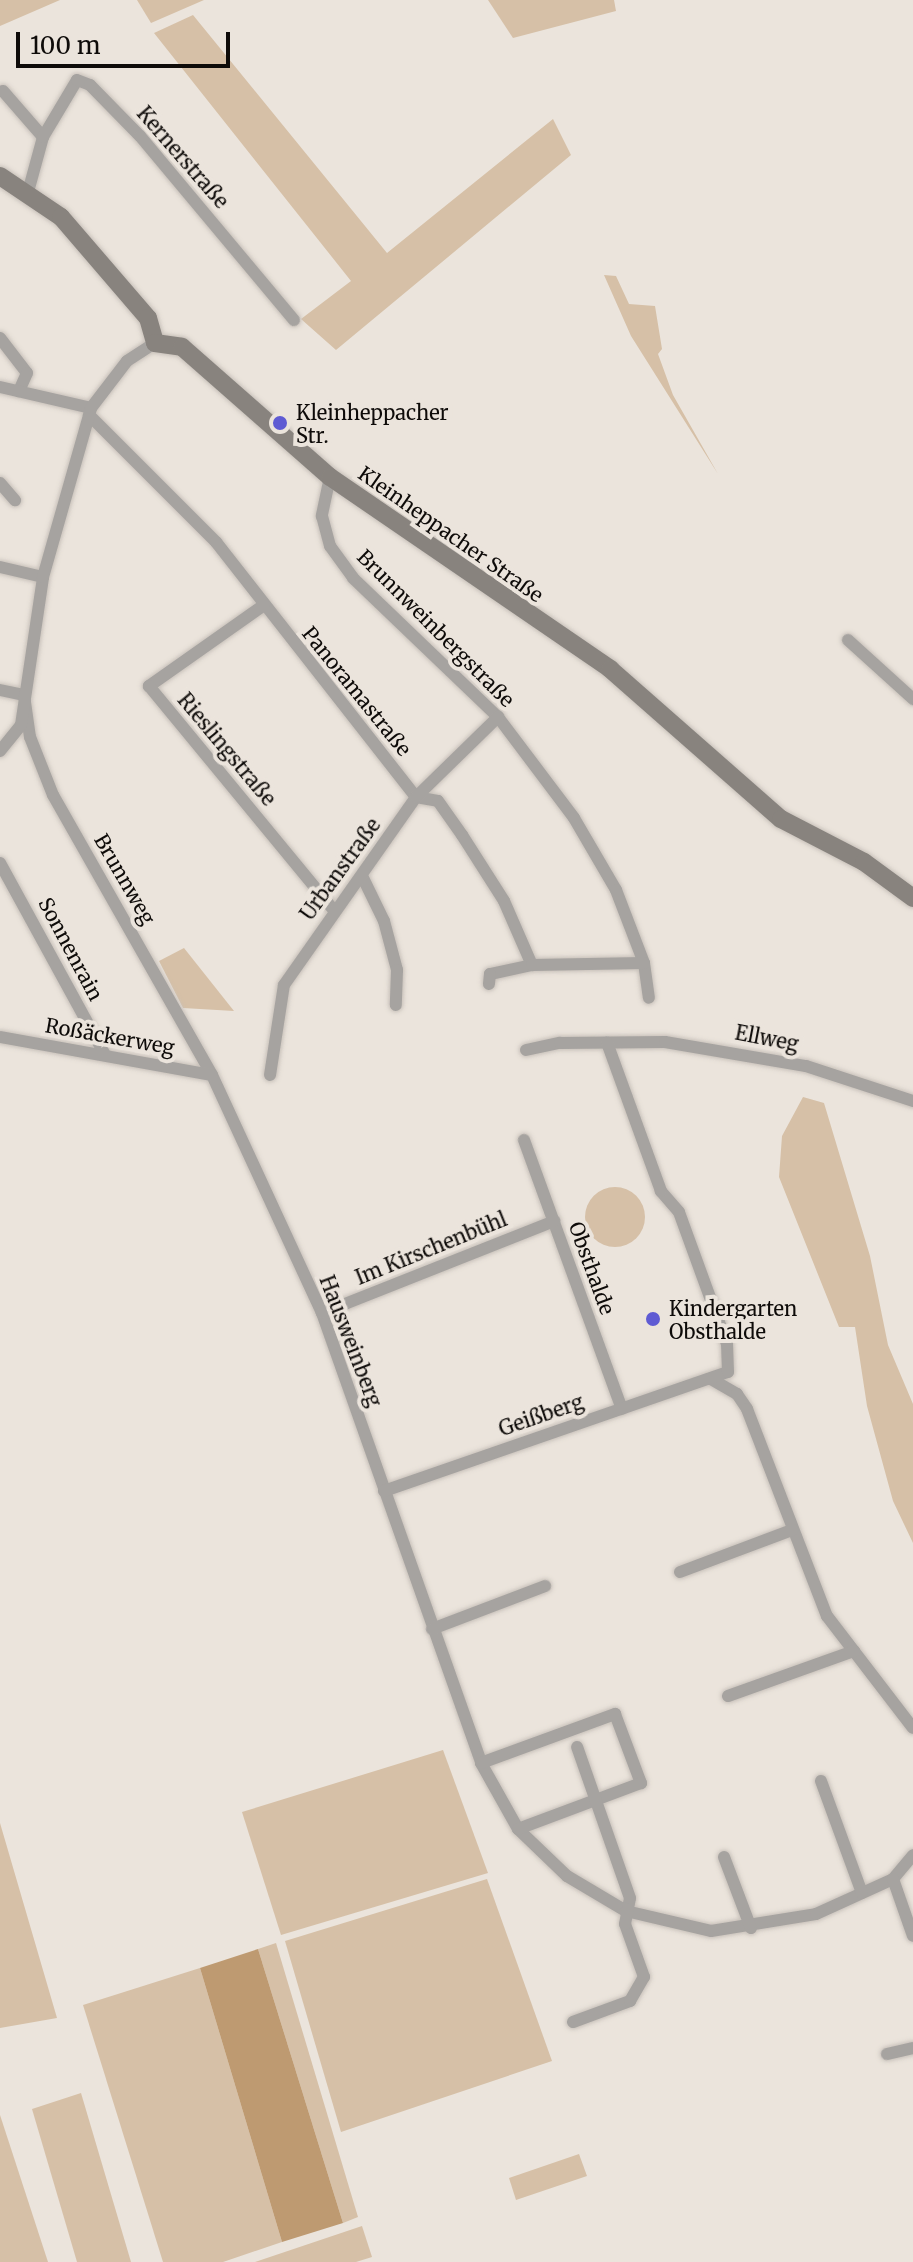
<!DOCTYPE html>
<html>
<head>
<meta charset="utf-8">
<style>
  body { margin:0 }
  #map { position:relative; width:913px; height:2262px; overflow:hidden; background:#ebe4dc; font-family:Merriweather,serif }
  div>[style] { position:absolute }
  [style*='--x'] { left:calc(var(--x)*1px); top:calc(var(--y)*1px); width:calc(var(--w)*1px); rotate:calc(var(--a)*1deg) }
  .green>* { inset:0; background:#d6c0a7 }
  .round { border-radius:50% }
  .forest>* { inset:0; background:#be9a71 }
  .roads { filter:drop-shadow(0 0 2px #c8c1ba) drop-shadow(0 0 2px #c8c1ba) }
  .street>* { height:12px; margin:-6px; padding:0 6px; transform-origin:6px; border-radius:6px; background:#a6a3a0 }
  .secondary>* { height:18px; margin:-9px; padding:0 9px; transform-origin:9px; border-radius:9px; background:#88837e }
  .dots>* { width:22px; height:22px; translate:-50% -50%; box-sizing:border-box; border:4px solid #ebe4dc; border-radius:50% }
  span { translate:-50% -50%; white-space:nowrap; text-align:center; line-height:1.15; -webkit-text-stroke:8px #ebe4dc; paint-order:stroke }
  .street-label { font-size:20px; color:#0e0b09 }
  .poi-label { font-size:20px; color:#0e0b09 }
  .left { translate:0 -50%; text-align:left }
  .scale { position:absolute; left:16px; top:32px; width:214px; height:36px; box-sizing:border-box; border:4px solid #0e0b09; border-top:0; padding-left:10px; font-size:24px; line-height:28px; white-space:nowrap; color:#0e0b09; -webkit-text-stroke:6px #ebe4dc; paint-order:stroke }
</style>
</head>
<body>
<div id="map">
  <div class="green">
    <i style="clip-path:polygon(0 0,60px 0,0 26px)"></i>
    <i style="clip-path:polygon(137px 0,204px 0,151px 23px)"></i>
    <i style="clip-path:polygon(488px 0,614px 0,616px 11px,513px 38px)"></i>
    <i style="clip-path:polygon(193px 15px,387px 253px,553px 119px,571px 155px,336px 350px,301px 319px,351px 281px,154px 33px)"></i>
    <i style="clip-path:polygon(604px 275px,616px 276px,629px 304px,655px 306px,662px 349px,658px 354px,673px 395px,718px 474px,631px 336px)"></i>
    <i style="clip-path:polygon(184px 948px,234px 1011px,183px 1008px,159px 961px)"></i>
    <i style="clip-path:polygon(803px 1097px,824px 1103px,870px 1256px,888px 1345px,913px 1404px,913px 1543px,893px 1501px,867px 1406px,855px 1327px,839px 1327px,779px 1177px,782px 1136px)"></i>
    <i class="round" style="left:585px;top:1187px;width:60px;height:60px"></i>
    <i style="clip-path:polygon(443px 1750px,488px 1873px,281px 1935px,242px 1812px)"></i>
    <i style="clip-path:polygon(0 1823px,57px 2018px,0 2028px)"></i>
    <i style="clip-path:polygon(487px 1879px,552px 2061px,341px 2132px,285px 1941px)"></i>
    <i style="clip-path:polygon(276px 1943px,358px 2217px,343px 2223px,258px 1949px)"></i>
    <i style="clip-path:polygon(200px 1968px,282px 2242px,223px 2262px,163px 2262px,83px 2005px)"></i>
    <i style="clip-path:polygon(81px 2093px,131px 2262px,77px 2262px,32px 2109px)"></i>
    <i style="clip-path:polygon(0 2115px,48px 2262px,0 2262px)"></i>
    <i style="clip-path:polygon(579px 2154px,587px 2176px,516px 2200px,509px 2178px)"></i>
    <i style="clip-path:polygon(362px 2226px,372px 2257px,356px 2262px,255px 2262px)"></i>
  </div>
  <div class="forest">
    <i style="clip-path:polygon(258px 1949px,343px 2223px,282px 2242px,200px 1968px)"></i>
  </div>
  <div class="roads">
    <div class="street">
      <i style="--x:3;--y:91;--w:61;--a:49"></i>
      <i style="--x:28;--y:192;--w:57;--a:-74.7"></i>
      <i style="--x:43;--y:137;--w:66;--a:-59.2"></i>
      <i style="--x:77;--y:80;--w:14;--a:21"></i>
      <i style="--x:90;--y:85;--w:71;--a:45.6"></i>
      <i style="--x:140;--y:136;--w:240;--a:50.1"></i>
      <i style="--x:0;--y:338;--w:44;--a:52.4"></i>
      <i style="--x:27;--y:373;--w:20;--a:114"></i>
      <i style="--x:0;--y:387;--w:93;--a:13"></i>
      <i style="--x:89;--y:415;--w:180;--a:45"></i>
      <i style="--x:216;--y:542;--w:324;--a:51.9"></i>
      <i style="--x:416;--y:797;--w:22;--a:10"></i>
      <i style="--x:438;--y:801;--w:42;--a:54.8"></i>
      <i style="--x:462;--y:835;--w:78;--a:57.5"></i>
      <i style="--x:504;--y:901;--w:70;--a:66.4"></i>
      <i style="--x:532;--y:965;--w:43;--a:167.9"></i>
      <i style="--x:490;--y:974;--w:10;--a:96"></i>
      <i style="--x:330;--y:477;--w:40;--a:102"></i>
      <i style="--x:322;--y:516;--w:31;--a:75"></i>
      <i style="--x:330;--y:546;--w:39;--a:54"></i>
      <i style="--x:353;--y:578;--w:201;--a:43.8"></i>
      <i style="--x:498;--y:717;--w:126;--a:53"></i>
      <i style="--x:574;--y:818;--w:83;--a:59.7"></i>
      <i style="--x:616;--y:890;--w:78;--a:69"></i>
      <i style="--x:644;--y:963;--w:35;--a:82"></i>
      <i style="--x:0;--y:483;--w:23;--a:49"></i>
      <i style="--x:0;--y:567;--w:44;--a:13.1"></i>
      <i style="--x:264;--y:605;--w:141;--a:144.8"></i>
      <i style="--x:149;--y:686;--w:289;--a:50.5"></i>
      <i style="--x:848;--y:640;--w:88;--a:42.2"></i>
      <i style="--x:0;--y:690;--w:25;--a:12"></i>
      <i style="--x:24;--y:695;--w:42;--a:81.9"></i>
      <i style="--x:30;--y:737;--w:62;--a:68.4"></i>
      <i style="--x:53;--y:795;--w:322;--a:60.4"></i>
      <i style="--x:212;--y:1075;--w:262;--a:65.2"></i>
      <i style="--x:322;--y:1313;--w:477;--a:70.5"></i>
      <i style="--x:481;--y:1763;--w:76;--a:60.7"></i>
      <i style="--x:518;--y:1829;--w:68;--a:43.8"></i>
      <i style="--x:567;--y:1876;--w:69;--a:30.7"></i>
      <i style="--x:626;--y:1911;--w:87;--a:13.2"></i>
      <i style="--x:711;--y:1931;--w:106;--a:-9.2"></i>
      <i style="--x:816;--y:1914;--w:85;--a:-24.4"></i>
      <i style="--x:893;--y:1879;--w:31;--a:-50"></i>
      <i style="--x:0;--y:751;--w:33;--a:-51"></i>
      <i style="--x:21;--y:725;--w:150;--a:-81.5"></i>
      <i style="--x:43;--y:577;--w:176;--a:-74.1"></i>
      <i style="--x:91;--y:408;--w:59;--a:-52.5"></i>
      <i style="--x:127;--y:361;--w:33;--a:-33"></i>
      <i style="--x:0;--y:863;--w:219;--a:61.3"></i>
      <i style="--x:363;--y:878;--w:48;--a:64"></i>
      <i style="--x:384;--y:921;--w:51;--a:75.1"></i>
      <i style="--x:397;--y:970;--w:35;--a:92"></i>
      <i style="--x:532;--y:965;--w:112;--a:-1"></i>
      <i style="--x:0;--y:1037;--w:215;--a:10.2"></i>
      <i style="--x:526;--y:1050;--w:35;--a:-12"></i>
      <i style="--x:560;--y:1043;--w:105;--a:-0.5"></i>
      <i style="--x:665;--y:1042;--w:143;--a:9.7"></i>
      <i style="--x:806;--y:1066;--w:113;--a:18.1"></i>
      <i style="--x:270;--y:1075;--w:91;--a:-81.2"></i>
      <i style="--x:284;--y:985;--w:230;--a:-54.9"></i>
      <i style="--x:416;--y:797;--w:115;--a:-44.3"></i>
      <i style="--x:524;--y:1140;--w:286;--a:70"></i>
      <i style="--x:322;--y:1313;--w:250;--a:-21.6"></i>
      <i style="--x:711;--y:1379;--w:30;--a:30"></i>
      <i style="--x:737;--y:1394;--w:18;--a:56"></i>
      <i style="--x:747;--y:1409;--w:222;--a:68.9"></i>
      <i style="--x:827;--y:1616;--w:141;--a:52.5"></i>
      <i style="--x:384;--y:1491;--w:364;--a:-19.1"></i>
      <i style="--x:728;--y:1372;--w:28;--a:-92"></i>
      <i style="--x:727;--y:1344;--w:140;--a:-110"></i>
      <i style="--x:679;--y:1212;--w:28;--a:-131"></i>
      <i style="--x:661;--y:1191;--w:158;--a:-110"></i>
      <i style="--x:680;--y:1572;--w:120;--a:-20.6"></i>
      <i style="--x:432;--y:1629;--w:121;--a:-20.8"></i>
      <i style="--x:728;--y:1696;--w:134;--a:-19.7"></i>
      <i style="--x:481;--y:1763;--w:143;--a:-20.1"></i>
      <i style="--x:615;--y:1714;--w:74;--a:69.4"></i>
      <i style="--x:641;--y:1783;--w:131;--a:159.5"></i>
      <i style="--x:821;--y:1781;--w:119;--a:69.9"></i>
      <i style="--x:724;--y:1857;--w:76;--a:69.2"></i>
      <i style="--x:893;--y:1879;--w:60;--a:70.7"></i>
      <i style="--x:573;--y:2022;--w:61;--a:-20.2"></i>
      <i style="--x:630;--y:2001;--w:28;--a:-60"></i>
      <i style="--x:644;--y:1977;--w:56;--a:-109.7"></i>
      <i style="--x:625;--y:1924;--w:26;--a:-79"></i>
      <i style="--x:630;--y:1898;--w:160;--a:-109.3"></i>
      <i style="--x:887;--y:2054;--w:27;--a:-13"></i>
    </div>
    <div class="secondary">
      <i style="--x:0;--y:176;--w:73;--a:33.9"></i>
      <i style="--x:61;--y:217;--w:133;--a:49.3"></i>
      <i style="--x:148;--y:318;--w:26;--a:74"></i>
      <i style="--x:155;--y:343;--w:27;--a:8"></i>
      <i style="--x:182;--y:347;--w:197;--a:41.3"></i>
      <i style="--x:330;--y:477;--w:340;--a:34.4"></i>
      <i style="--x:610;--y:669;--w:227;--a:41.3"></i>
      <i style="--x:781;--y:819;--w:93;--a:27.4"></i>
      <i style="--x:864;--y:862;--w:61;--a:36.3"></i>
    </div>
  </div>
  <div class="dots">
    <i style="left:280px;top:423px;background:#5f5bd3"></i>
    <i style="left:653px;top:1319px;background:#5f5bd3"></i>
  </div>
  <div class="street-label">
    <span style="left:183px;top:157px;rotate:49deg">Kernerstraße</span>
    <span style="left:451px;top:534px;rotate:35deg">Kleinheppacher Straße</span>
    <span style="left:436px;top:628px;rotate:45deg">Brunnweinbergstraße</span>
    <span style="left:357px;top:691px;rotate:51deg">Panoramastraße</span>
    <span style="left:227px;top:749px;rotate:50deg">Rieslingstraße</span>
    <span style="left:340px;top:869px;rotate:-54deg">Urbanstraße</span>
    <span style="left:125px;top:879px;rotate:60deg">Brunnweg</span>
    <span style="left:71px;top:949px;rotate:62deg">Sonnenrain</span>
    <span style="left:110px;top:1036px;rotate:10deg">Roßäckerweg</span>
    <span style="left:767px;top:1038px;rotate:11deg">Ellweg</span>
    <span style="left:431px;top:1248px;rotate:-22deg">Im Kirschenbühl</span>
    <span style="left:592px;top:1268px;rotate:70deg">Obsthalde</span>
    <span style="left:351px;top:1341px;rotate:69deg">Hausweinberg</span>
    <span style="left:541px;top:1415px;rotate:-19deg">Geißberg</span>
  </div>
  <div class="poi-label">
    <span class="left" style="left:296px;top:424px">Kleinheppacher<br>Str.</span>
    <span class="left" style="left:669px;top:1320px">Kindergarten<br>Obsthalde</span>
  </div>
  <div class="scale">100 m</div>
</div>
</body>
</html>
